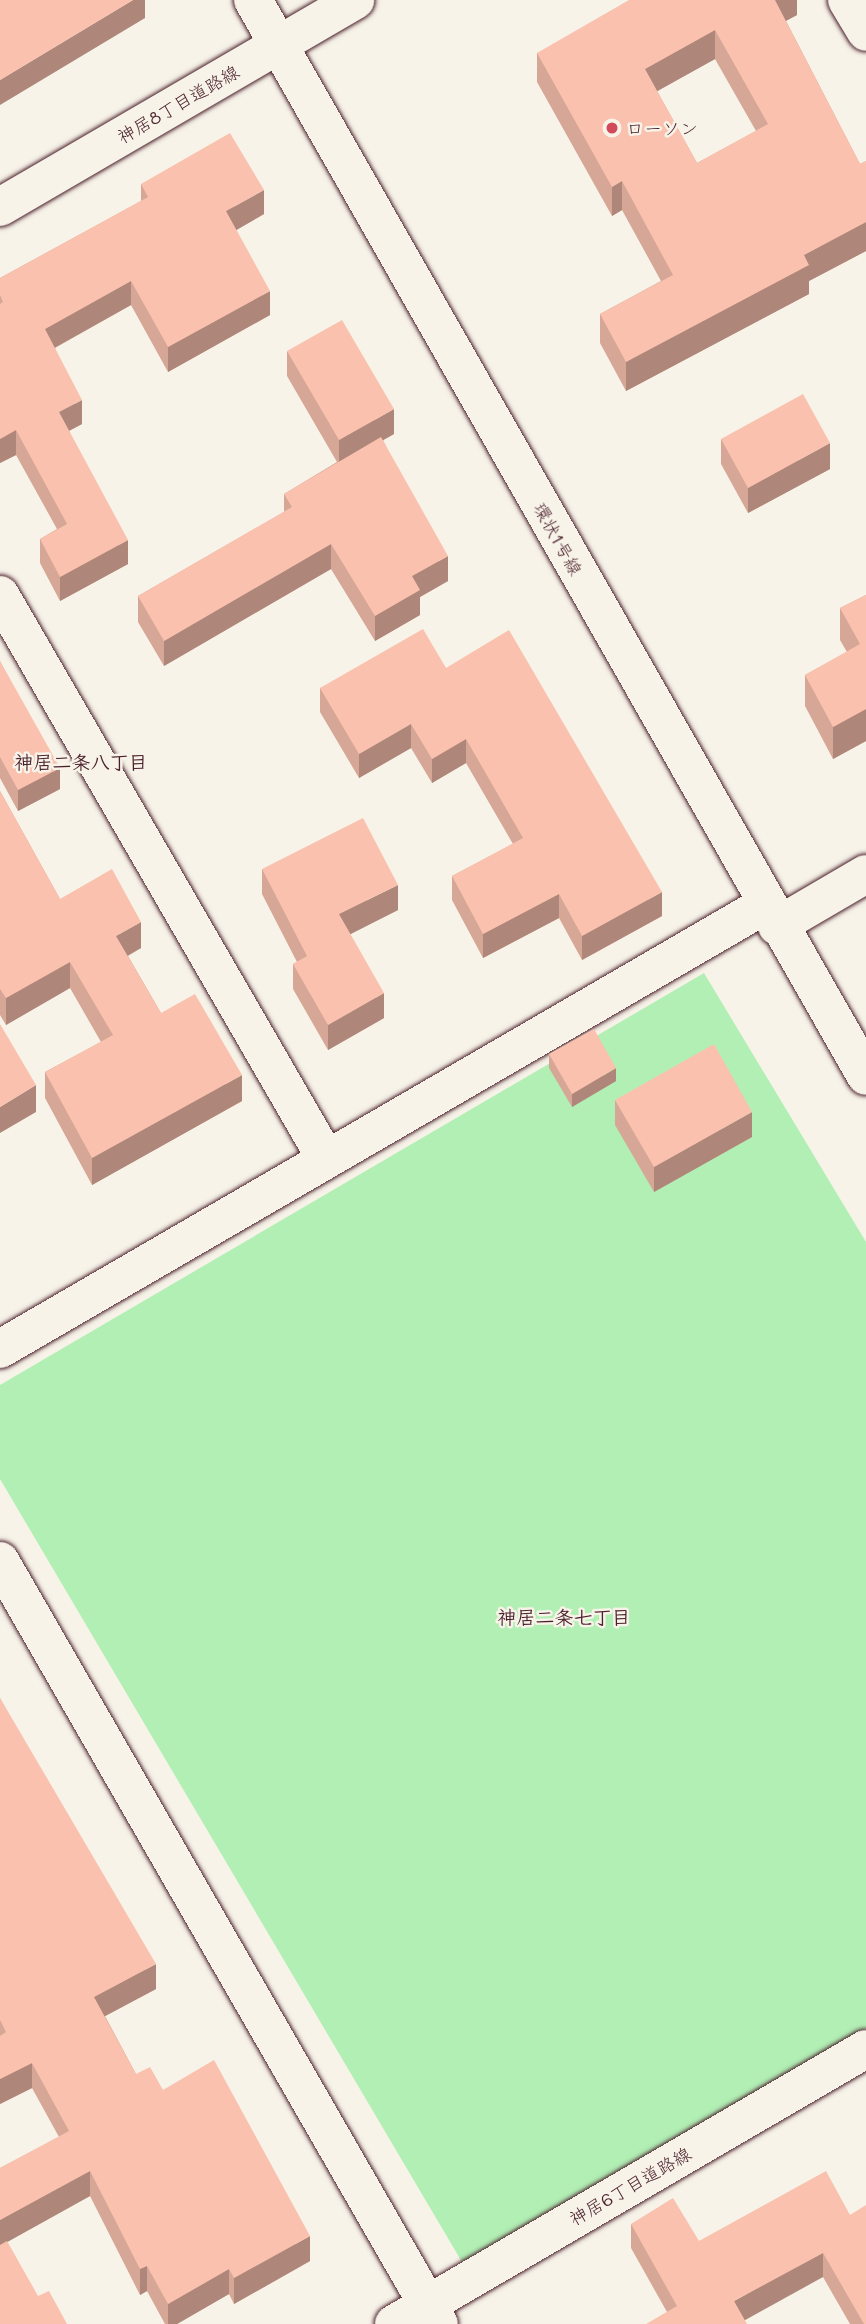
<!DOCTYPE html>
<html>
<head>
<meta charset="utf-8">
<style>
  body { margin:0 }
  #map { position:relative; width:866px; height:2324px; overflow:hidden; background:#f7f3e8; font-family:Mali,"Klee One",sans-serif }
  div>[style] { position:absolute }
  [style*='--x'] { left:calc(var(--x)*1px); top:calc(var(--y)*1px); width:calc(var(--w)*1px); rotate:calc(var(--a)*1deg) }
  .green>* { inset:0; background:#b2efb5 }
  .roads { filter:drop-shadow(0 0 2px #4a1f2b) drop-shadow(0 0 2px #4a1f2b) }
  .minor>* { height:38px; margin:-19px; padding:0 19px; transform-origin:19px; border-radius:19px; background:#f7f3e8 }
  .primary>* { height:38px; margin:-19px; padding:0 19px; transform-origin:19px; border-radius:19px; background:#f7f3e8 }
  .wall>* { inset:0; background:#d6a696 }
  .shaded-wall>* { inset:0; background:#ae877a }
  .building>* { inset:0; background:#f9c1ae }
  .dots>* { width:19px; height:19px; translate:-50% -50%; box-sizing:border-box; border:4px solid #f7f3e8; border-radius:50% }
  span { translate:-50% -50%; white-space:nowrap; text-align:center; line-height:1.15; -webkit-text-stroke:5px #f7f3e8; paint-order:stroke }
  .street-label { font-size:18px; color:#4a1f2b }
  .poi-label { font-size:18px; color:#4a1f2b }
  .left { translate:0 -50%; text-align:left }
  .neighbourhood-label { font-size:19px; color:#4a1f2b; font-weight:700 }
</style>
</head>
<body>
<div id="map">
  <div class="green">
    <i style="clip-path:polygon(704px 973px,866px 1242px,866px 2028px,462px 2262px,0 1479px,0 1385px)"></i>
  </div>
  <div class="roads">
    <div class="minor">
      <i style="--x:847;--y:0;--w:37;--a:59"></i>
      <i style="--x:0;--y:207;--w:411;--a:-30.2"></i>
      <i style="--x:0;--y:595;--w:649;--a:59.96"></i>
      <i style="--x:777;--y:926;--w:103;--a:-30.3"></i>
      <i style="--x:0;--y:1349;--w:885;--a:-30.13"></i>
      <i style="--x:0;--y:1561;--w:880;--a:60.09"></i>
      <i style="--x:394;--y:2324;--w:546;--a:-30.23"></i>
    </div>
    <div class="primary">
      <i style="--x:253;--y:0;--w:1238;--a:60.33"></i>
    </div>
  </div>
  <div class="wall">
    <i style="clip-path:polygon(evenodd,797px 0,797px 15px,786px 21px,860px 164px,866px 161px,866px 251px,809px 281px,809px 294px,626px 391px,600px 343px,600px 314px,661px 281px,622px 210px,612px 216px,537px 82px,537px 53px,797px 0,715px 59px,756px 131px,697px 163px,657px 91px,715px 59px)"></i>
    <i style="clip-path:polygon(141px 184px,264px 214px,236px 230px,270px 315px,168px 372px,131px 305px,55px 348px,82px 424px,69px 431px,128px 564px,60px 601px,40px 563px,40px 539px,57px 529px,16px 455px,0 463px,0 278px,141px 201px)"></i>
    <i style="clip-path:polygon(287px 351px,394px 434px,383px 440px,448px 581px,420px 597px,420px 615px,375px 641px,331px 569px,164px 666px,138px 622px,138px 596px,284px 512px,284px 494px,337px 462px,287px 376px)"></i>
    <i style="clip-path:polygon(721px 439px,830px 469px,748px 513px,721px 464px)"></i>
    <i style="clip-path:polygon(866px 595px,866px 741px,833px 759px,805px 706px,805px 675px,847px 652px,840px 640px,840px 608px)"></i>
    <i style="clip-path:polygon(0 661px,60px 789px,18px 811px,0 778px)"></i>
    <i style="clip-path:polygon(446px 668px,662px 916px,582px 960px,559px 918px,483px 958px,452px 900px,452px 876px,513px 844px,466px 763px,432px 783px,411px 748px,359px 778px,320px 712px,320px 688px)"></i>
    <i style="clip-path:polygon(0 791px,60px 899px,141px 948px,128px 956px,161px 1013px,242px 1101px,92px 1185px,45px 1098px,45px 1072px,101px 1042px,70px 988px,6px 1025px,0 1015px)"></i>
    <i style="clip-path:polygon(262px 869px,398px 910px,350px 934px,384px 1018px,328px 1050px,293px 989px,293px 964px,297px 962px,262px 894px)"></i>
    <i style="clip-path:polygon(549px 1054px,616px 1081px,572px 1107px,549px 1068px)"></i>
    <i style="clip-path:polygon(615px 1100px,752px 1137px,654px 1192px,615px 1125px)"></i>
    <i style="clip-path:polygon(0 1698px,156px 1989px,105px 2016px,136px 2074px,163px 2090px,310px 2261px,234px 2304px,229px 2294px,177px 2324px,165px 2324px,147px 2291px,140px 2295px,90px 2196px,7px 2242px,0 2324px,0 2168px,59px 2137px,32px 2088px,0 2104px)"></i>
    <i style="clip-path:polygon(850px 2215px,866px 2324px,850px 2324px,823px 2277px,667px 2312px,631px 2248px,631px 2224px,699px 2241px)"></i>
  </div>
  <div class="shaded-wall">
    <i style="clip-path:polygon(133px 0,145px 0,145px 18px,0 105px,0 80px)"></i>
    <i style="clip-path:polygon(774px 0,797px 0,797px 15px,774px 27px)"></i>
    <i style="clip-path:polygon(715px 30px,715px 59px,645px 98px,645px 69px)"></i>
    <i style="clip-path:polygon(622px 181px,622px 210px,612px 216px,612px 187px)"></i>
    <i style="clip-path:polygon(264px 190px,264px 214px,226px 236px,226px 211px)"></i>
    <i style="clip-path:polygon(866px 222px,866px 251px,809px 281px,809px 294px,626px 391px,626px 362px,804px 255px)"></i>
    <i style="clip-path:polygon(131px 281px,131px 305px,45px 353px,45px 329px)"></i>
    <i style="clip-path:polygon(270px 291px,270px 315px,168px 372px,168px 347px)"></i>
    <i style="clip-path:polygon(82px 400px,82px 424px,59px 436px,59px 412px)"></i>
    <i style="clip-path:polygon(394px 409px,394px 434px,339px 465px,339px 440px)"></i>
    <i style="clip-path:polygon(16px 430px,16px 455px,0 463px,0 439px)"></i>
    <i style="clip-path:polygon(830px 443px,830px 469px,748px 513px,748px 488px)"></i>
    <i style="clip-path:polygon(128px 540px,128px 564px,60px 601px,60px 577px)"></i>
    <i style="clip-path:polygon(331px 544px,331px 569px,164px 666px,164px 641px)"></i>
    <i style="clip-path:polygon(448px 556px,448px 581px,420px 597px,420px 615px,375px 641px,375px 616px,412px 576px)"></i>
    <i style="clip-path:polygon(866px 709px,866px 741px,833px 759px,833px 727px)"></i>
    <i style="clip-path:polygon(411px 724px,411px 748px,359px 778px,359px 754px)"></i>
    <i style="clip-path:polygon(466px 739px,466px 763px,432px 783px,432px 759px)"></i>
    <i style="clip-path:polygon(60px 768px,60px 789px,18px 811px,18px 790px)"></i>
    <i style="clip-path:polygon(398px 885px,398px 910px,339px 940px,339px 914px)"></i>
    <i style="clip-path:polygon(662px 892px,662px 916px,582px 960px,582px 936px)"></i>
    <i style="clip-path:polygon(559px 894px,559px 918px,483px 958px,483px 934px)"></i>
    <i style="clip-path:polygon(141px 922px,141px 948px,116px 962px,116px 936px)"></i>
    <i style="clip-path:polygon(70px 962px,70px 988px,6px 1025px,6px 998px)"></i>
    <i style="clip-path:polygon(384px 993px,384px 1018px,328px 1050px,328px 1025px)"></i>
    <i style="clip-path:polygon(616px 1068px,616px 1081px,572px 1107px,572px 1094px)"></i>
    <i style="clip-path:polygon(242px 1075px,242px 1101px,92px 1185px,92px 1158px)"></i>
    <i style="clip-path:polygon(36px 1085px,36px 1112px,0 1133px,0 1107px)"></i>
    <i style="clip-path:polygon(752px 1112px,752px 1137px,654px 1192px,654px 1167px)"></i>
    <i style="clip-path:polygon(156px 1964px,156px 1989px,94px 2022px,94px 1997px)"></i>
    <i style="clip-path:polygon(32px 2063px,32px 2088px,0 2104px,0 2079px)"></i>
    <i style="clip-path:polygon(90px 2171px,90px 2196px,0 2246px,0 2220px)"></i>
    <i style="clip-path:polygon(310px 2236px,310px 2261px,234px 2304px,234px 2278px)"></i>
    <i style="clip-path:polygon(823px 2253px,823px 2277px,738px 2324px,734px 2301px)"></i>
    <i style="clip-path:polygon(147px 2266px,147px 2291px,140px 2295px,140px 2269px)"></i>
    <i style="clip-path:polygon(229px 2269px,229px 2294px,177px 2324px,168px 2324px,168px 2304px)"></i>
  </div>
  <div class="building">
    <i style="clip-path:polygon(0 0,133px 0,0 80px)"></i>
    <i style="clip-path:polygon(evenodd,629px 0,775px 0,860px 164px,866px 161px,866px 222px,804px 255px,809px 265px,626px 362px,600px 314px,673px 275px,622px 181px,612px 187px,537px 53px,629px 0,715px 30px,768px 124px,697px 163px,645px 69px,715px 30px)"></i>
    <i style="clip-path:polygon(230px 133px,264px 190px,226px 211px,270px 291px,168px 347px,131px 281px,45px 329px,82px 400px,59px 412px,128px 540px,60px 577px,40px 539px,67px 524px,16px 430px,0 439px,0 304px,3px 302px,0 295px,0 278px,148px 197px,141px 184px)"></i>
    <i style="clip-path:polygon(342px 320px,394px 409px,339px 440px,287px 351px)"></i>
    <i style="clip-path:polygon(803px 394px,830px 443px,748px 488px,721px 439px)"></i>
    <i style="clip-path:polygon(381px 437px,448px 556px,412px 576px,420px 590px,375px 616px,331px 544px,164px 641px,138px 596px,292px 507px,284px 494px)"></i>
    <i style="clip-path:polygon(866px 595px,866px 709px,833px 727px,805px 675px,860px 644px,840px 608px)"></i>
    <i style="clip-path:polygon(423px 629px,446px 668px,509px 630px,662px 892px,582px 936px,559px 894px,483px 934px,452px 876px,523px 838px,466px 739px,432px 759px,411px 724px,359px 754px,320px 688px)"></i>
    <i style="clip-path:polygon(0 661px,60px 768px,18px 790px,0 757px)"></i>
    <i style="clip-path:polygon(0 791px,60px 899px,112px 869px,141px 922px,116px 936px,161px 1013px,195px 994px,242px 1075px,92px 1158px,45px 1072px,113px 1035px,70px 962px,6px 998px,0 989px)"></i>
    <i style="clip-path:polygon(363px 818px,398px 885px,339px 914px,384px 993px,328px 1025px,293px 964px,307px 956px,262px 869px)"></i>
    <i style="clip-path:polygon(0 1024px,36px 1085px,0 1107px)"></i>
    <i style="clip-path:polygon(594px 1029px,616px 1068px,572px 1094px,549px 1054px)"></i>
    <i style="clip-path:polygon(714px 1044px,752px 1112px,654px 1167px,615px 1100px)"></i>
    <i style="clip-path:polygon(0 1698px,156px 1964px,94px 1997px,136px 2074px,150px 2067px,163px 2090px,214px 2060px,310px 2236px,234px 2278px,229px 2269px,168px 2304px,147px 2266px,140px 2269px,90px 2171px,0 2220px,0 2168px,69px 2131px,32px 2063px,0 2079px,0 2036px,6px 2032px,0 2020px)"></i>
    <i style="clip-path:polygon(826px 2171px,850px 2215px,866px 2205px,866px 2324px,864px 2324px,823px 2253px,734px 2301px,747px 2324px,646px 2324px,677px 2306px,631px 2224px,673px 2198px,699px 2241px)"></i>
    <i style="clip-path:polygon(7px 2241px,38px 2296px,49px 2291px,67px 2324px,0 2324px,0 2245px)"></i>
  </div>
  <div class="dots">
    <i style="left:612px;top:128px;background:#d1495b"></i>
  </div>
  <div class="street-label">
    <span style="left:178px;top:104px;rotate:-30deg">神居8丁目道路線</span>
    <span style="left:558px;top:539px;rotate:61deg">環状1号線</span>
    <span style="left:630px;top:2186px;rotate:-30deg">神居6丁目道路線</span>
  </div>
  <div class="poi-label">
    <span class="left" style="left:626px;top:128px">ローソン</span>
  </div>
  <div class="neighbourhood-label">
    <span style="left:81px;top:762px">神居二条八丁目</span>
    <span style="left:564px;top:1617px">神居二条七丁目</span>
  </div>
</div>
</body>
</html>
